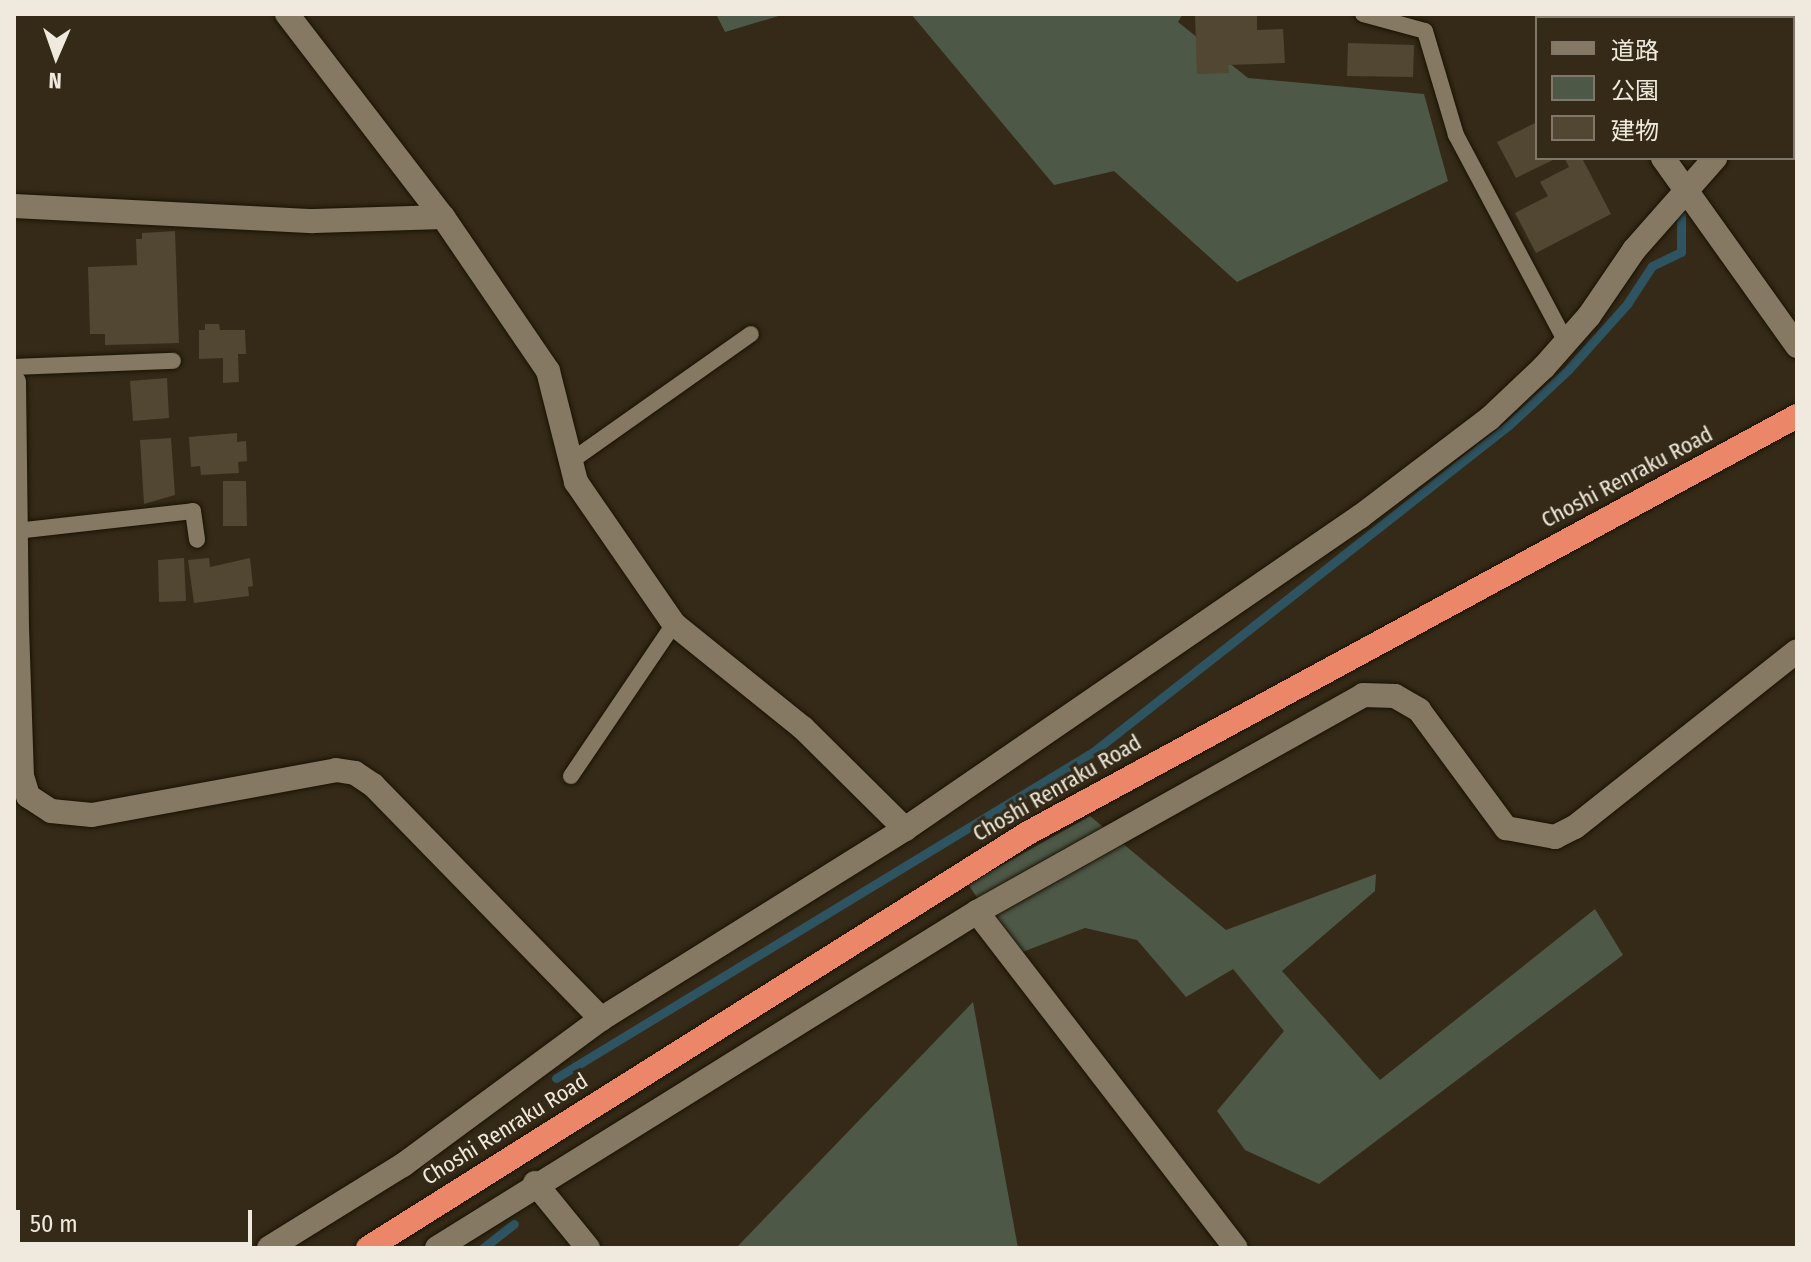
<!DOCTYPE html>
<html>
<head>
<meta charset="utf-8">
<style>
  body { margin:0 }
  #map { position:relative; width:1811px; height:1262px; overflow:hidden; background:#342a17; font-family:"Fira Sans Condensed","Noto Sans JP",sans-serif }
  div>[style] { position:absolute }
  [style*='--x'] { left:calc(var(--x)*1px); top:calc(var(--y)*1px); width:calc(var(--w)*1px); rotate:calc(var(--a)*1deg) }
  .green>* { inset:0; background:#4d5847 }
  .stream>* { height:9px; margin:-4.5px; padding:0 4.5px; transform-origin:4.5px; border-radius:4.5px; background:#2e5361 }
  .building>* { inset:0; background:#514733 }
  .roads { filter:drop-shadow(0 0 2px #1b1202) drop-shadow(0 0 2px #1b1202) }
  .lane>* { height:16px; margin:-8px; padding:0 8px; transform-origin:8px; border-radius:8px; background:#857964 }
  .street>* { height:24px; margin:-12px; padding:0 12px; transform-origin:12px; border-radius:12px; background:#857964 }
  .secondary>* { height:24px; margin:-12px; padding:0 12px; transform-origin:12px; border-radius:12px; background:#857964 }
  .highway>* { height:24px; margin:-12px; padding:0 12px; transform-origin:12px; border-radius:12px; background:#eb8768 }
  span { translate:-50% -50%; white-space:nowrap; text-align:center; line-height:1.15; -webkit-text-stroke:7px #342a17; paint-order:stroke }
  .street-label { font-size:22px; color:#f0eade }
  .frame { position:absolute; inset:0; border:16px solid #f0eade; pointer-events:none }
  .legend { position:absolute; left:1535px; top:16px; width:260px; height:144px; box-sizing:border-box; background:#342a17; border:2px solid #7f7767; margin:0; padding:10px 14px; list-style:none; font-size:24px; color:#f0eade }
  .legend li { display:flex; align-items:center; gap:16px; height:40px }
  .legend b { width:40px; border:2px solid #7f7767 }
  .north { position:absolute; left:16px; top:16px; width:80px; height:80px; -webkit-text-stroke:6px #342a17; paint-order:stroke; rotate:182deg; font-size:22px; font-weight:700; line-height:32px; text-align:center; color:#f0eade }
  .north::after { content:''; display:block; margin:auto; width:28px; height:36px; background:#f0eade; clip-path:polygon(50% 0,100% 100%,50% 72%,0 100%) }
  .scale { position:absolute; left:16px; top:1210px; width:236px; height:36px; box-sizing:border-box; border:4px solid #f0eade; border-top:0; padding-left:10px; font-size:24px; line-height:28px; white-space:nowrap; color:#f0eade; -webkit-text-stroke:6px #342a17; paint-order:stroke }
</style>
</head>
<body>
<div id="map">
  <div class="green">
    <i style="clip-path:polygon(716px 14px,785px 14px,725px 32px)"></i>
    <i style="clip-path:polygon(911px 14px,1183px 14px,1178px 22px,1248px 78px,1424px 94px,1448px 181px,1237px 282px,1114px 171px,1054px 185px)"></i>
    <i style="clip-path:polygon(1090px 816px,1226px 930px,1376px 874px,1375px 891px,1282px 971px,1380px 1080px,1595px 909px,1623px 955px,1319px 1184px,1245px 1150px,1217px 1111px,1284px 1031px,1233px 969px,1186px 997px,1137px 940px,1085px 928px,1015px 955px,968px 884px)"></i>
    <i style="clip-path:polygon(973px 1002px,1018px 1248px,736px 1248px)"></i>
  </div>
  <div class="stream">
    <i style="--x:1689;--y:18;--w:4;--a:-63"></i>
    <i style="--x:556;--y:1078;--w:628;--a:-31.26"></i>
    <i style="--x:1093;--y:752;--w:529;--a:-38.17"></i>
    <i style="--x:1509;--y:425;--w:81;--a:-43"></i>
    <i style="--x:1568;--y:370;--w:89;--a:-48.2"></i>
    <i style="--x:1627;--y:304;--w:45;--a:-56.7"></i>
    <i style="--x:1652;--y:266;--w:32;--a:-26"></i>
    <i style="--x:1681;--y:252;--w:47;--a:-90"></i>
    <i style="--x:483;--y:1248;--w:39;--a:-38"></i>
  </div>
  <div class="building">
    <i style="clip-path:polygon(1195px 14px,1257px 14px,1257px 30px,1283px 29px,1285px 63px,1228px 65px,1229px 73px,1197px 74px)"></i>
    <i style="clip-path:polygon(1348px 43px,1414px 45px,1413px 77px,1347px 76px)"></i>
    <i style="clip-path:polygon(1797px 83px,1797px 135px,1793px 132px)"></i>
    <i style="clip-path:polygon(1537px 122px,1537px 158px,1557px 158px,1516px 178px,1497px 142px)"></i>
    <i style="clip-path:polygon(1582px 158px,1611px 214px,1536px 253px,1515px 213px,1548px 196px,1540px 182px,1569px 167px,1565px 159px)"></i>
    <i style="clip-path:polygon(175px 231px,179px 343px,105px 345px,105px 334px,90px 334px,88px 267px,137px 265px,136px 239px,142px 239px,142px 233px)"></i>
    <i style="clip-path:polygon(205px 324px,219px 324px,220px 330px,245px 330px,246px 354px,238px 354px,239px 382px,223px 383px,223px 358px,199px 359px,199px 330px,205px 330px)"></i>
    <i style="clip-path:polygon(167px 378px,169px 418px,133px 421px,130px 381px)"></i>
    <i style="clip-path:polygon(237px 433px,237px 442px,246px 441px,247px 461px,238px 462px,239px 473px,201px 475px,200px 466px,191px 467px,189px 437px)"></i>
    <i style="clip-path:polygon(171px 438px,175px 495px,144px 504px,140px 440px)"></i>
    <i style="clip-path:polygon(223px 481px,246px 481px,247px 526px,223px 526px)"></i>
    <i style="clip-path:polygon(184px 558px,186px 601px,159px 602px,158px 560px)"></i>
    <i style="clip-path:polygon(209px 558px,210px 567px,250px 558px,253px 586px,248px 587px,249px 596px,194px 603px,188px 560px)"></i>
  </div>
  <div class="roads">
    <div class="lane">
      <i style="--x:1363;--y:14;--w:64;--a:15.3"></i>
      <i style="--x:1425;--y:31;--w:109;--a:73.4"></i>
      <i style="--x:1456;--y:135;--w:234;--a:62"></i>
      <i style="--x:14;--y:367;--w:159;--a:-2.2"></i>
      <i style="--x:571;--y:461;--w:220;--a:-35.2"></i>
      <i style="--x:16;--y:531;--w:178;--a:-6.4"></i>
      <i style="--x:193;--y:511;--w:29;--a:82"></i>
      <i style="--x:571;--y:776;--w:184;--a:-55.9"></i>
    </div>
    <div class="street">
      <i style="--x:287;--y:14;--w:256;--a:52.5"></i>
      <i style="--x:443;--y:217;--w:186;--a:55.7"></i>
      <i style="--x:548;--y:371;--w:114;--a:75.8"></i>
      <i style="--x:576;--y:482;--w:173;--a:55.4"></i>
      <i style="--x:674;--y:624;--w:166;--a:38.9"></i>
      <i style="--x:803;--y:728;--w:144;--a:44.7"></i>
      <i style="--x:1793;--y:44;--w:9;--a:-63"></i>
      <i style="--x:14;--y:206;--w:300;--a:2.9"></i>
      <i style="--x:314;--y:221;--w:129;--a:-1.8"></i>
      <i style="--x:14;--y:382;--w:245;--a:89.3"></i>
      <i style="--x:17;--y:627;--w:149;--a:88.1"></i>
      <i style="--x:22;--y:776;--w:21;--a:73"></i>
      <i style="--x:28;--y:796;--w:27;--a:33"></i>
      <i style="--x:51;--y:811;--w:41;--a:5.6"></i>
      <i style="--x:92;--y:815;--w:248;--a:-10.4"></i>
      <i style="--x:336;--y:770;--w:19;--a:9"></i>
      <i style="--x:355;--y:773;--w:22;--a:34"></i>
      <i style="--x:373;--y:785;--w:327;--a:45.7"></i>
      <i style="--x:977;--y:912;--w:424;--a:52.4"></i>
      <i style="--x:535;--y:1183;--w:84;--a:50.8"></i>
      <i style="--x:269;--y:1248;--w:158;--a:-31.8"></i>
      <i style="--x:403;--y:1165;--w:246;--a:-36.4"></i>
      <i style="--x:601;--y:1019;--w:358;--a:-32"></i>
      <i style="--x:905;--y:829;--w:553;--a:-34.47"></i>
      <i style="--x:1361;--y:516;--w:161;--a:-37.2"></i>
      <i style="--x:1489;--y:419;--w:76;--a:-43.4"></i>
      <i style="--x:1544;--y:367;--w:68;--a:-48.6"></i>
      <i style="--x:1589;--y:316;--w:80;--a:-55.7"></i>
      <i style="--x:1634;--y:250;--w:123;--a:-48.6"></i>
      <i style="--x:437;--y:1248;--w:636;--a:-31.89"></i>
      <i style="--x:977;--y:912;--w:443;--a:-29.3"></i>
      <i style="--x:1363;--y:695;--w:32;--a:2"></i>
      <i style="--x:1395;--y:696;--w:28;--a:30"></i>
      <i style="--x:1419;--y:710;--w:147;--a:53.6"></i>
      <i style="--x:1506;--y:828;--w:50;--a:10.4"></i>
      <i style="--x:1555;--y:837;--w:22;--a:-27"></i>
      <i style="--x:1575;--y:827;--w:283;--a:-38.4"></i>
    </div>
    <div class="secondary">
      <i style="--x:1573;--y:14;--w:4;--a:63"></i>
      <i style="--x:1663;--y:158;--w:231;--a:54.5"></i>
    </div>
    <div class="highway">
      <i style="--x:368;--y:1248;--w:780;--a:-32.16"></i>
      <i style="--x:1028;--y:833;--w:875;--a:-28.47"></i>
    </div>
  </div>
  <div class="street-label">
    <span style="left:1627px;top:477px;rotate:-28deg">Choshi Renraku Road</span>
    <span style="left:1057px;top:788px;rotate:-30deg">Choshi Renraku Road</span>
    <span style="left:505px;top:1129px;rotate:-32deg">Choshi Renraku Road</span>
  </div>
  <div class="frame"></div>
  <ul class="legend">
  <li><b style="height:10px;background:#857964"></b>道路</li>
  <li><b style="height:22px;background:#4d5847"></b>公園</li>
  <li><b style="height:22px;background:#514733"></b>建物</li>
  </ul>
  <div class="north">N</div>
  <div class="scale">50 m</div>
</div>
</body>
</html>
